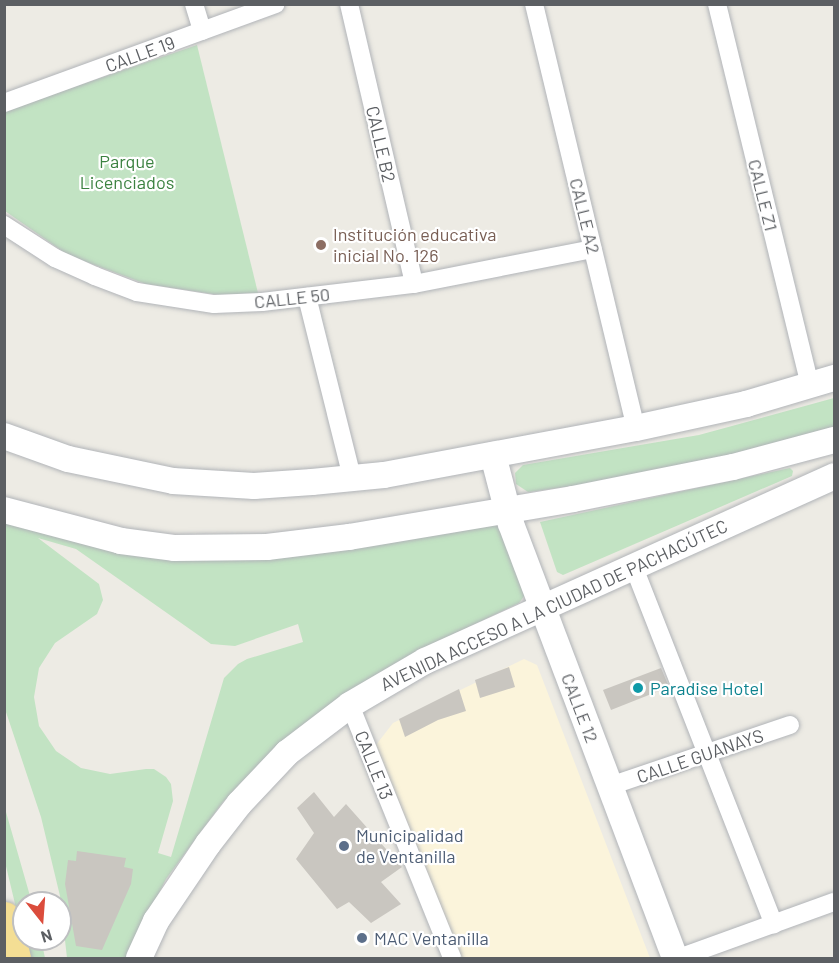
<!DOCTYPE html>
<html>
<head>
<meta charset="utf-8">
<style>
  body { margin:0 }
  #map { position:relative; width:839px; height:963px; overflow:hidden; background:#edebe4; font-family:Barlow,sans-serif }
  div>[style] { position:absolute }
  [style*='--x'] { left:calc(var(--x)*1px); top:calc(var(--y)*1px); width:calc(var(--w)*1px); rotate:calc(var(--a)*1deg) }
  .commercial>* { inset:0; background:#fbf4db }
  .green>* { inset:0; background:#c2e3c3 }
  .building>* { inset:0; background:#c9c6c0 }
  .roads { filter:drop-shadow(0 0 2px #b1b4b8) drop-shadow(0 0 2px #b1b4b8) }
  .street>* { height:18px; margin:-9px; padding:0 9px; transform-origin:9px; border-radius:9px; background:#fff }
  .secondary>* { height:26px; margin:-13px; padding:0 13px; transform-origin:13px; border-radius:13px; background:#fff }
  .highway>* { height:33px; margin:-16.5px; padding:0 16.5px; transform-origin:16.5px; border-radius:16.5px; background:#f4de94 }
  .dots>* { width:16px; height:16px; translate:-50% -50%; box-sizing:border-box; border:3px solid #fff; border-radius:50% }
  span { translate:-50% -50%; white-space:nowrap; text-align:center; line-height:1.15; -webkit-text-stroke:4.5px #fff; paint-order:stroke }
  .street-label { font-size:18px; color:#5c5f63 }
  .park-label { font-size:18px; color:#3c8241 }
  .education-label { font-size:18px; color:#785e54 }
  .left { translate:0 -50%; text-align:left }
  .culture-label { font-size:18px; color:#0d838f }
  .service-label { font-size:18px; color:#4e5e75 }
  .frame { position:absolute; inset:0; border:6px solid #5c5f63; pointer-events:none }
  .north { position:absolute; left:12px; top:891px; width:60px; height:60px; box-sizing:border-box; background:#fff; border:2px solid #bebfc1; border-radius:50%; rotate:163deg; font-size:16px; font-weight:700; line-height:24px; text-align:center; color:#5c5f63 }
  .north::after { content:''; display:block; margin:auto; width:21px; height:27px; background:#db4c3c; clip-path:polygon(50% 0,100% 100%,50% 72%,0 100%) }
</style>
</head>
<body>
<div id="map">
  <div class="commercial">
    <i style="clip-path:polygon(524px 659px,537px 665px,650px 958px,461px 958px,376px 745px,393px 723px)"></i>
  </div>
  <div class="green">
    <i style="clip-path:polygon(197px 45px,258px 293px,220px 295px,146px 284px,68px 255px,5px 211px,4px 111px)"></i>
    <i style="clip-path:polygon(834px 398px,834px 427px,760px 449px,587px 484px,528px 492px,516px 484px,515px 473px,523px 465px,699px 435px)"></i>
    <i style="clip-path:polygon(790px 468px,793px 471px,792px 476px,563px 575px,557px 572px,540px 522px)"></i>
    <i style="clip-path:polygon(evenodd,4px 517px,173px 557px,499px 522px,525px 595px,519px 603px,423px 649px,275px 747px,222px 803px,166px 879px,126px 958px,67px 958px,60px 896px,41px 817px,5px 709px,4px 517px,38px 538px,76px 549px,211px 644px,235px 646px,298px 624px,303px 642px,247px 659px,238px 664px,224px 678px,171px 857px,158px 853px,173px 801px,171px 784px,166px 777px,154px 769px,146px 769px,110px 774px,81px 768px,56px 751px,39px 726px,34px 697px,39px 668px,55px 643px,97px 614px,103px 600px,99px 584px,38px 538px)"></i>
    <i style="clip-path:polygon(4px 805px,32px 903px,24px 903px,24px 939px,41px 939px,45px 958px,28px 958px,5px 862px)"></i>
  </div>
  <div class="building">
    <i style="clip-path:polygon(509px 667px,515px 687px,480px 698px,475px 680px)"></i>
    <i style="clip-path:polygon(661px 668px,669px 687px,611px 710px,603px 690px)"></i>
    <i style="clip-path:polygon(459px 689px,466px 711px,438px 720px,405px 737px,399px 719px)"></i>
    <i style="clip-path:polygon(314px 792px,334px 817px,346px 804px,402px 867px,381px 882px,401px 904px,371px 923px,349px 902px,337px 909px,296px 859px,314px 833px,297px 808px)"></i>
    <i style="clip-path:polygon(77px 851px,126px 858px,124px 867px,133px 869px,131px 884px,102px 950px,76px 946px,65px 884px,68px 860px,76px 861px)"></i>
  </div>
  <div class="roads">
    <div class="street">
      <i style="--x:194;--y:4;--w:28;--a:73"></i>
      <i style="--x:349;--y:4;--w:287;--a:76.9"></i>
      <i style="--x:534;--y:4;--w:436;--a:76.5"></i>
      <i style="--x:717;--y:4;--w:393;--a:76.3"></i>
      <i style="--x:4;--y:103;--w:289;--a:-20"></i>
      <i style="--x:4;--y:225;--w:61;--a:32.9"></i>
      <i style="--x:55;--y:258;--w:44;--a:24.2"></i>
      <i style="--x:95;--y:276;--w:45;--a:20.9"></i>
      <i style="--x:137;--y:292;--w:78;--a:8.9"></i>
      <i style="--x:214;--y:304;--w:48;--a:-2.4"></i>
      <i style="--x:262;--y:302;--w:153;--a:-6.8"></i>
      <i style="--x:414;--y:284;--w:182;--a:-11.1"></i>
      <i style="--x:307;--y:297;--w:187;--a:76"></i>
      <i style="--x:633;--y:565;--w:386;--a:68.6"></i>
      <i style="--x:350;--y:705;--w:273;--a:68"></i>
      <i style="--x:610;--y:786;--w:190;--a:-18.7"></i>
      <i style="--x:679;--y:958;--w:165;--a:-19.9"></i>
    </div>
    <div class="secondary">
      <i style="--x:4;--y:436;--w:68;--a:19.8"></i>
      <i style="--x:68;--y:459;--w:107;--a:11.8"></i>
      <i style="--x:173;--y:481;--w:81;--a:3.5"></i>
      <i style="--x:254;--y:486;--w:58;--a:-3.9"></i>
      <i style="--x:312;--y:482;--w:72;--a:-5.6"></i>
      <i style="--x:384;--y:475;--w:256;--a:-10.6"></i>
      <i style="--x:636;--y:428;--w:113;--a:-12.3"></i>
      <i style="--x:746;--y:404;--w:92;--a:-16.5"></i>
      <i style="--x:493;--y:455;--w:71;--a:75.4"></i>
      <i style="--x:511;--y:524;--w:464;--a:69.3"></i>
      <i style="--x:4;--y:510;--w:121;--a:14.8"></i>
      <i style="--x:121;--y:541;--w:53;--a:7.5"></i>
      <i style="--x:174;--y:548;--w:93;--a:-0.6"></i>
      <i style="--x:267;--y:547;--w:83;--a:-7"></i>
      <i style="--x:349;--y:537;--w:227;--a:-9.6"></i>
      <i style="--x:573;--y:499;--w:163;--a:-11.3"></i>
      <i style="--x:733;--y:467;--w:105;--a:-15"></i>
      <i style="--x:139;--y:958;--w:41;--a:-65.3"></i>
      <i style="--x:156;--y:921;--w:93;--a:-56"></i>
      <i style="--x:208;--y:844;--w:51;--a:-52.2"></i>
      <i style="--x:239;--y:804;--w:70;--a:-46.7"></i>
      <i style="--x:287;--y:753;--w:79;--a:-37.3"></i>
      <i style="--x:350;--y:705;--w:87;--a:-30.4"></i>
      <i style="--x:425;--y:661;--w:449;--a:-24.3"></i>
    </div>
    <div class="highway">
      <i style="--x:4;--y:918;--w:41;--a:76"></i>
    </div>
  </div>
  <div class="dots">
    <i style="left:321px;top:245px;background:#8d6e63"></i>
    <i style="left:638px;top:688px;background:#0f9aa8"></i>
    <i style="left:344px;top:846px;background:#5c6f8a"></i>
    <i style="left:362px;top:938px;background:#5c6f8a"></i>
  </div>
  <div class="street-label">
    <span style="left:140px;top:54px;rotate:-20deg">CALLE 19</span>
    <span style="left:381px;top:144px;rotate:77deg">CALLE B2</span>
    <span style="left:763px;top:195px;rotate:76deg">CALLE Z1</span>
    <span style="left:585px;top:216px;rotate:76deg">CALLE A2</span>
    <span style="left:292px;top:298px;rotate:-6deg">CALLE 50</span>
    <span style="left:554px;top:605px;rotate:-25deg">AVENIDA ACCESO A LA CIUDAD DE PACHACÚTEC</span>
    <span style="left:580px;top:708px;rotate:69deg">CALLE 12</span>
    <span style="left:700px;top:756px;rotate:-19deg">CALLE GUANAYS</span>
    <span style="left:374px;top:765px;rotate:68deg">CALLE 13</span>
  </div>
  <div class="park-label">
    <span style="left:127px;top:172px">Parque<br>Licenciados</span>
  </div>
  <div class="education-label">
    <span class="left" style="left:333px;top:245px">Institución educativa<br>inicial No. 126</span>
  </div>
  <div class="culture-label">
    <span class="left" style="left:650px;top:688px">Paradise Hotel</span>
  </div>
  <div class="service-label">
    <span class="left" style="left:356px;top:846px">Municipalidad<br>de Ventanilla</span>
    <span class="left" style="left:374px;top:938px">MAC Ventanilla</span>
  </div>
  <div class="frame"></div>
  <div class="north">N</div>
</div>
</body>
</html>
